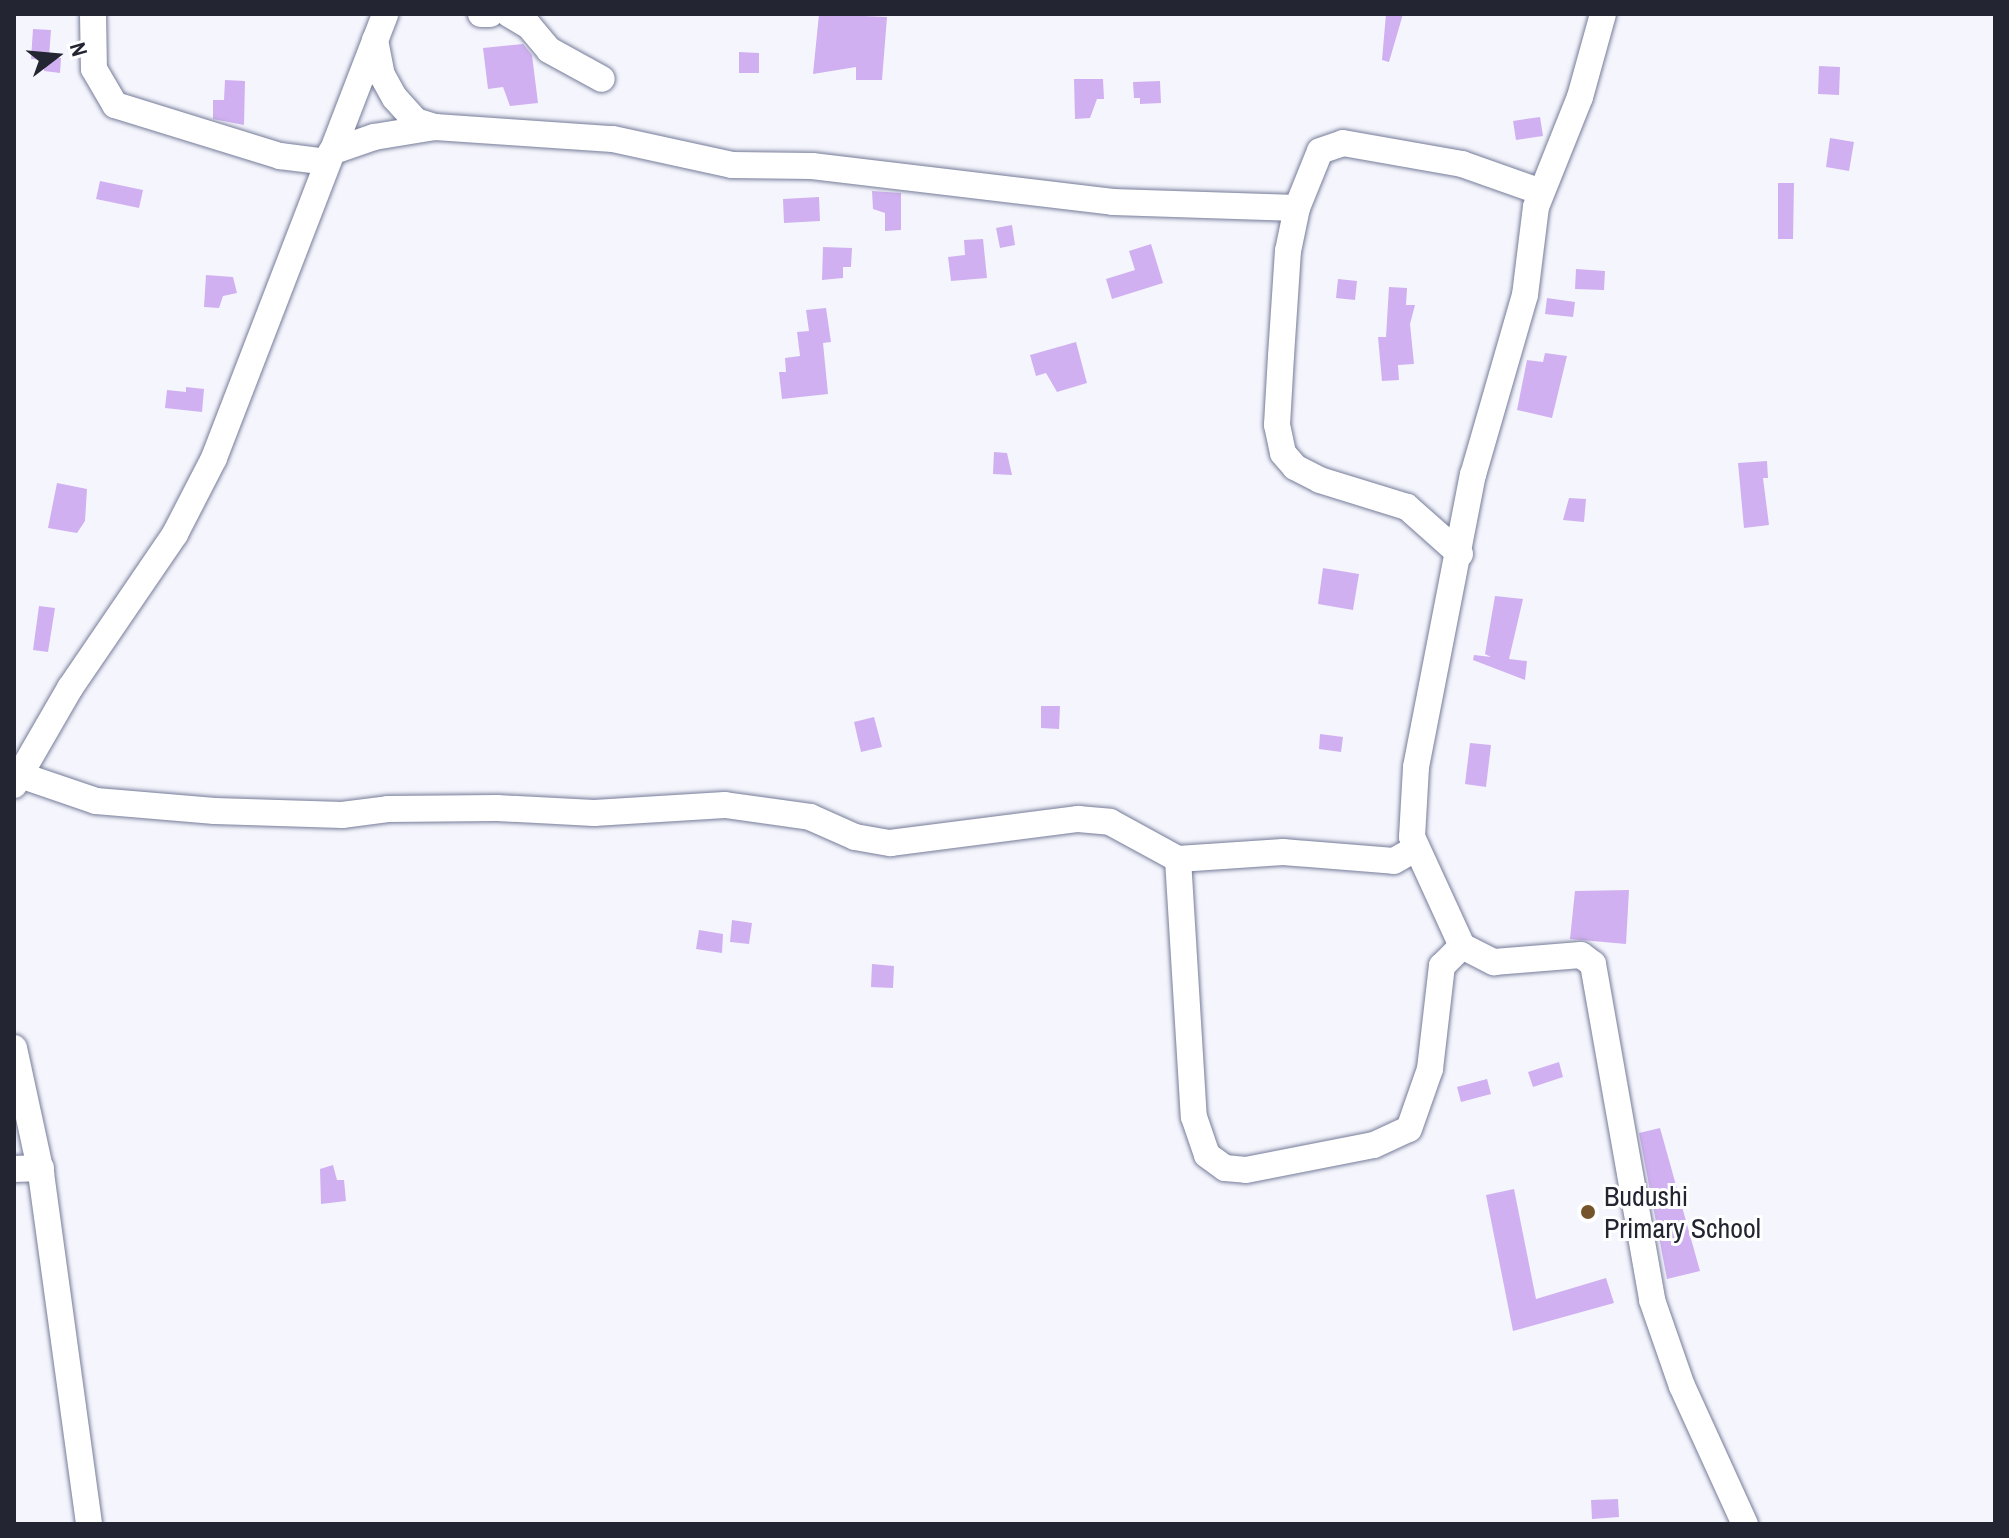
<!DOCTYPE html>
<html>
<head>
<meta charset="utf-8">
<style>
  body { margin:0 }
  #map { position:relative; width:2009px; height:1538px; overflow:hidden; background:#f5f6fd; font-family:"Archivo Narrow",sans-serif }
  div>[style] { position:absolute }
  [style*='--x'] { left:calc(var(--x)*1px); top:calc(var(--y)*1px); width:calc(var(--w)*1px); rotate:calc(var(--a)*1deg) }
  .building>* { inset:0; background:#d0b0f0 }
  .roads { filter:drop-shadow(0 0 2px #767c99) drop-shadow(0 0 2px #767c99) }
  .minor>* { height:26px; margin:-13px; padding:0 13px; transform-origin:13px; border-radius:13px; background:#fff }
  .dots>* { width:22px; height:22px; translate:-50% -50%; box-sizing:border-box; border:4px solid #fff; border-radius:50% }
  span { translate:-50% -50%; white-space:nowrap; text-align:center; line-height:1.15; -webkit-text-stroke:6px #fff; paint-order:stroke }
  .poi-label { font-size:28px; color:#232632 }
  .left { translate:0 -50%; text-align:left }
  .frame { position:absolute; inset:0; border:16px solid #232632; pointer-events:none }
  .north { position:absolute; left:16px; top:16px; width:80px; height:80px; -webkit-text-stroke:6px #fff; paint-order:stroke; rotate:74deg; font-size:22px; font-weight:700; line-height:32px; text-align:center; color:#232632 }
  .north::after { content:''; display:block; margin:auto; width:28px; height:36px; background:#232632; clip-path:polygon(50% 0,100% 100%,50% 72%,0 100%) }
</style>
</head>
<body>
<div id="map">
  <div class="building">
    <i style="clip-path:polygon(819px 14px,887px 17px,882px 80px,856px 80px,856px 67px,813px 74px)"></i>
    <i style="clip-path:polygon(1386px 14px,1403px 14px,1389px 62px,1382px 60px)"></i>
    <i style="clip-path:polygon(33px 29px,51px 30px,49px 57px,61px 58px,60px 73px,44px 71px,45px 60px,31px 59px)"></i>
    <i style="clip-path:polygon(523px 44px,532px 55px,538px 103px,510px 106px,503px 87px,488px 89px,483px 48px)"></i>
    <i style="clip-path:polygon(739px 52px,759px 53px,759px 73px,739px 73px)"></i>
    <i style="clip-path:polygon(1819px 66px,1840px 67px,1839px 95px,1818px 94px)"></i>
    <i style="clip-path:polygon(1074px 79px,1103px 79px,1104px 99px,1097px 99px,1090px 118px,1075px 119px)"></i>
    <i style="clip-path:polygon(225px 80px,245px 81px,244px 125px,213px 119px,213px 100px,224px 100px)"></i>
    <i style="clip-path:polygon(1160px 81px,1161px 103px,1140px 104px,1140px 98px,1134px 98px,1133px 82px)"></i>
    <i style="clip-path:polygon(1540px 117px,1543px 136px,1516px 140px,1513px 121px)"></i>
    <i style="clip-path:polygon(1830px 138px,1854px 142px,1849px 171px,1826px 167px)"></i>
    <i style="clip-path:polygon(100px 181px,143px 190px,139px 208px,96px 199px)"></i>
    <i style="clip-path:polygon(1778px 183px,1794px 183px,1793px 239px,1778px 239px)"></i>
    <i style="clip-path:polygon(872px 191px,901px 193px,901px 230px,885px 231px,885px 213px,873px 209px)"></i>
    <i style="clip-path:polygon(819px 197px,820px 221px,784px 223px,783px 199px)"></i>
    <i style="clip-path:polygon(1012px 225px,1015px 245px,1000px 248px,996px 228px)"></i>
    <i style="clip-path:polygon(983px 239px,987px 278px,951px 281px,948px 257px,965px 255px,964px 240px)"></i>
    <i style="clip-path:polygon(1151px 244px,1163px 283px,1112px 299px,1106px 279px,1135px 270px,1129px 251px)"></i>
    <i style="clip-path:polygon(823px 247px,852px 248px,851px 267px,843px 267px,843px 278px,822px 280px)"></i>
    <i style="clip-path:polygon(1576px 269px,1605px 271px,1604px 290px,1575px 289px)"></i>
    <i style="clip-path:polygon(206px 275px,233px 277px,237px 293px,223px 296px,219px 308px,204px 307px)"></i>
    <i style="clip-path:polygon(1338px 279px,1357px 281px,1355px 300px,1336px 298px)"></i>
    <i style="clip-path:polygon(1389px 287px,1407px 288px,1406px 305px,1415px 305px,1410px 324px,1414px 364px,1398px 365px,1399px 380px,1382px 381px,1378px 337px,1386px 337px)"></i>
    <i style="clip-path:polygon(1547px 298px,1575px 302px,1573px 317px,1545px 314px)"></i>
    <i style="clip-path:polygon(826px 308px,831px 342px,823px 343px,828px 394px,782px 399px,779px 372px,786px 372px,785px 358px,800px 356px,797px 332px,809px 331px,806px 310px)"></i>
    <i style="clip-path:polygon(1076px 342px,1087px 383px,1057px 392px,1046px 373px,1036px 376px,1030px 355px)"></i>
    <i style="clip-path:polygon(1545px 353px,1567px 356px,1552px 418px,1517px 410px,1527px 360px,1543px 362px)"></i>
    <i style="clip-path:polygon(186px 387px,204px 389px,202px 412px,165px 408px,167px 390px,186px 392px)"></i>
    <i style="clip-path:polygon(994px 452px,1007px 453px,1012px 475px,993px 474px)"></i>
    <i style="clip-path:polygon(1767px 461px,1768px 478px,1763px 478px,1769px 525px,1744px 528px,1738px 463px)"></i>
    <i style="clip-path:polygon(57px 483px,87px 489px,85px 521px,77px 533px,48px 528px)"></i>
    <i style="clip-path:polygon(1569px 498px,1586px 499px,1584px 522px,1563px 520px)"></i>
    <i style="clip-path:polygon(1323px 568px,1359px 574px,1353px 610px,1318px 604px)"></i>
    <i style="clip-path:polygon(1495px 596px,1523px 599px,1509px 659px,1527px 661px,1525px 680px,1473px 660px,1474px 655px,1491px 657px,1485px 654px)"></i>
    <i style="clip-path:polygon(39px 606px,55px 608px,48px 652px,33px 650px)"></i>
    <i style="clip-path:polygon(1041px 706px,1060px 706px,1059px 729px,1041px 728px)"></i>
    <i style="clip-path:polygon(874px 717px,882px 747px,861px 752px,854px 722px)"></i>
    <i style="clip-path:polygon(1320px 734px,1343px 737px,1341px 752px,1319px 749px)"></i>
    <i style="clip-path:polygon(1470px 743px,1491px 745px,1486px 787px,1465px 784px)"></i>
    <i style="clip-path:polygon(1629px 890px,1626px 944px,1570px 939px,1575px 891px)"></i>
    <i style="clip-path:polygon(732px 920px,752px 923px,749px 944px,730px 942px)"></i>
    <i style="clip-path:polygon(699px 930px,723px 934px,722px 953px,696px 949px)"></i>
    <i style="clip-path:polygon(872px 964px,894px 966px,893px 988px,871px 987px)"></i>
    <i style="clip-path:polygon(1559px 1062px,1563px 1077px,1533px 1087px,1528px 1072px)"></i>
    <i style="clip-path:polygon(1487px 1079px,1491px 1094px,1461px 1102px,1457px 1087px)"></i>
    <i style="clip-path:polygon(1660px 1128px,1700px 1271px,1667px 1279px,1639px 1133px)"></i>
    <i style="clip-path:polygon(333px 1165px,337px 1180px,344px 1180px,346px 1201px,321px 1204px,320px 1169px)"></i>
    <i style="clip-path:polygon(1514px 1189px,1536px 1299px,1606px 1278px,1614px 1303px,1513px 1331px,1486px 1195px)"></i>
    <i style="clip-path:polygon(1618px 1499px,1619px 1517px,1592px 1519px,1591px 1500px)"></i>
  </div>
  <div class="roads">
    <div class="minor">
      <i style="--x:93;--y:14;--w:55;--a:89"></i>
      <i style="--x:94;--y:69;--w:42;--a:59.7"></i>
      <i style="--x:115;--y:105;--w:173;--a:17.2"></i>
      <i style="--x:280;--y:156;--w:47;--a:7.3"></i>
      <i style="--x:481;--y:14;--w:9;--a:0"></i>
      <i style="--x:509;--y:14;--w:23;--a:31"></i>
      <i style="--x:529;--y:26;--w:31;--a:50"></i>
      <i style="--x:549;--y:50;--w:60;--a:28.7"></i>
      <i style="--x:375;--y:40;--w:36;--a:79"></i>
      <i style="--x:382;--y:75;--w:26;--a:61"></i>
      <i style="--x:395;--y:98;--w:31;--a:48"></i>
      <i style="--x:416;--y:121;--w:20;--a:18"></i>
      <i style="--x:435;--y:127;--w:178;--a:3.9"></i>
      <i style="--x:613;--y:139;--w:122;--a:12.3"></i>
      <i style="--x:732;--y:165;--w:80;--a:0.7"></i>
      <i style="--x:812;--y:166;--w:303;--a:6.8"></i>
      <i style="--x:1113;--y:202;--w:184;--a:1.9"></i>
      <i style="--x:331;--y:152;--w:46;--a:-19.2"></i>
      <i style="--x:374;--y:137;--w:62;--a:-9.3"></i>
      <i style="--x:1460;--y:554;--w:71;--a:-138.4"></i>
      <i style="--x:1407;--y:507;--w:91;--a:-162.8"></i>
      <i style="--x:1320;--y:480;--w:28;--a:-153"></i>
      <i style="--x:1295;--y:467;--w:18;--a:-131"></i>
      <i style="--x:1283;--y:453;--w:29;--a:-102"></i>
      <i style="--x:1277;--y:425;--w:69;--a:-86.7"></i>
      <i style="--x:1281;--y:356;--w:105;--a:-86.2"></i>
      <i style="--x:1288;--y:251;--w:44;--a:-78.2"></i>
      <i style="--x:1297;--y:208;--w:61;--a:-68"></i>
      <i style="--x:1320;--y:151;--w:24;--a:-19"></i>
      <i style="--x:1343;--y:143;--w:121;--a:10"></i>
      <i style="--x:1462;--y:164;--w:84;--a:19.5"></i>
      <i style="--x:20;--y:775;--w:80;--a:18.9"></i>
      <i style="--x:96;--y:801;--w:119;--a:4.8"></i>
      <i style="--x:215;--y:811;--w:127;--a:1.8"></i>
      <i style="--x:342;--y:815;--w:46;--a:-7.4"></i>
      <i style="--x:388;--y:809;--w:109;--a:-0.5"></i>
      <i style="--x:497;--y:808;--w:97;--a:3"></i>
      <i style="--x:594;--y:813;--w:131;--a:-3.5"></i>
      <i style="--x:725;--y:805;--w:86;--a:8"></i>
      <i style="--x:810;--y:817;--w:49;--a:24"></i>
      <i style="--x:855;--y:837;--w:36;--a:10"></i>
      <i style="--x:890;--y:843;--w:190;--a:-7.3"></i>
      <i style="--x:1078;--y:819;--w:32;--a:5"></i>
      <i style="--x:1110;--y:822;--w:77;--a:28.6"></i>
      <i style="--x:1178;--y:859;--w:105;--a:-3.8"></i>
      <i style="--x:1283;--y:852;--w:111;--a:4.6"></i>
      <i style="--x:1394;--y:861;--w:24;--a:-30"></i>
      <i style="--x:14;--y:785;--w:112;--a:-60"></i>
      <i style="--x:70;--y:688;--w:186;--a:-55.7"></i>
      <i style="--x:175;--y:534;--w:85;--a:-62.8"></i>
      <i style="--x:214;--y:458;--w:476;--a:-68.9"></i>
      <i style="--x:1178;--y:859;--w:258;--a:86.5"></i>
      <i style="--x:1194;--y:1117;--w:40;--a:71.1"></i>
      <i style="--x:1207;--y:1155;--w:22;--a:36"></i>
      <i style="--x:1225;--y:1168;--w:21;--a:5"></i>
      <i style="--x:1246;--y:1170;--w:130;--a:-11.1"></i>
      <i style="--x:1374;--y:1145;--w:38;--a:-25"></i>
      <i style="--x:1409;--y:1129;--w:64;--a:-70.7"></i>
      <i style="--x:1430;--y:1069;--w:104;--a:-83.4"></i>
      <i style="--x:1442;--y:966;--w:28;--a:-45"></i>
      <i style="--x:1462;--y:946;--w:120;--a:-114.6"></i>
      <i style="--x:1412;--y:837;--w:70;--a:-86.7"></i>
      <i style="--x:1416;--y:767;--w:298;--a:-79"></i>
      <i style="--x:1473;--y:475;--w:187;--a:-73.9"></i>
      <i style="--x:1525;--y:295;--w:89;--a:-82.9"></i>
      <i style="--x:1536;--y:207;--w:118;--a:-68.2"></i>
      <i style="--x:1580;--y:97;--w:86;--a:-74.5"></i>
      <i style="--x:1462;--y:946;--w:36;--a:27"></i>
      <i style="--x:1494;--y:962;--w:87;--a:-4.6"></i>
      <i style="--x:1581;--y:955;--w:15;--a:37"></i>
      <i style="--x:1593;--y:964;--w:341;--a:80"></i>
      <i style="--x:1652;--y:1300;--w:91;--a:70.8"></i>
      <i style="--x:1682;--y:1386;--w:152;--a:65.5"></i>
      <i style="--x:14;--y:1048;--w:128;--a:77.8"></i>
      <i style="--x:41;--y:1173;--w:354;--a:82.2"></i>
      <i style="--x:14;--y:1169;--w:27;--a:-2"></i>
    </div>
  </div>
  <div class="dots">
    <i style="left:1588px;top:1212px;background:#75542b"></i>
  </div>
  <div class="poi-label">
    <span class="left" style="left:1604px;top:1212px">Budushi<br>Primary School</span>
  </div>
  <div class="frame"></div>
  <div class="north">N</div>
</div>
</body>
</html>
